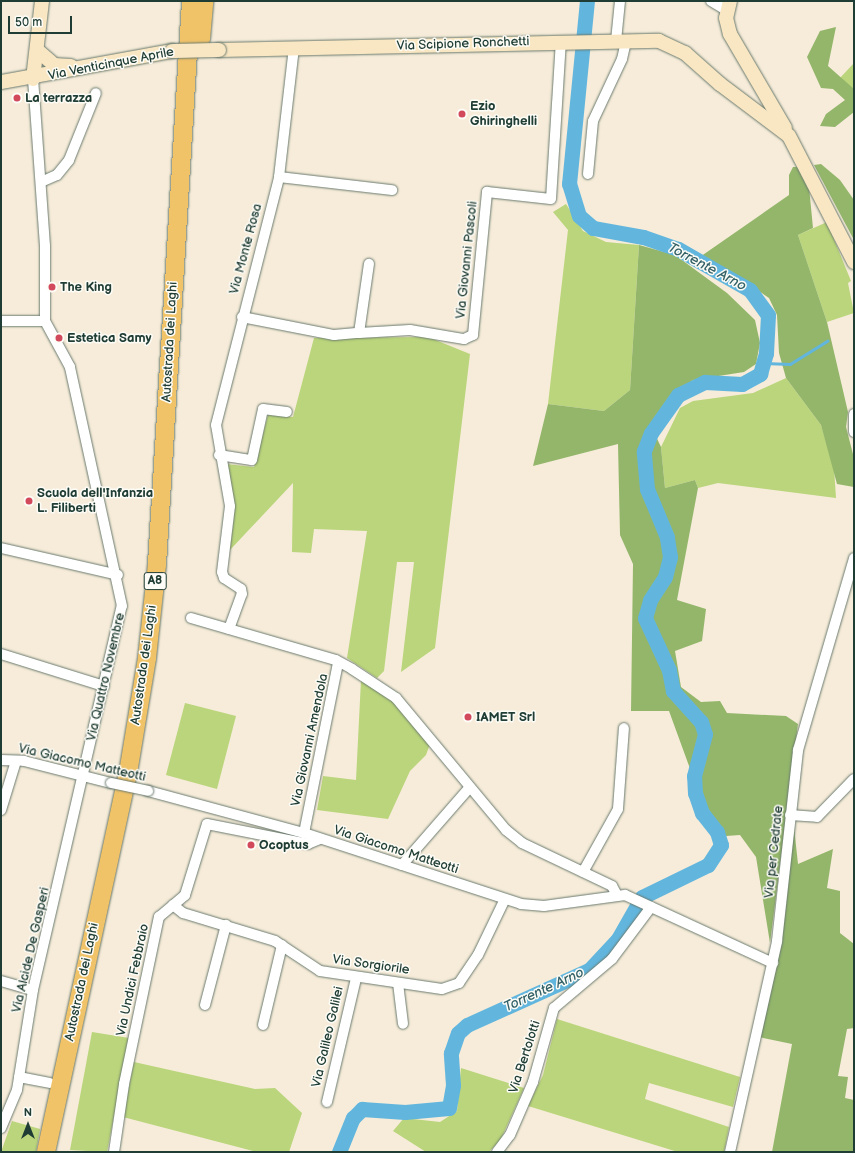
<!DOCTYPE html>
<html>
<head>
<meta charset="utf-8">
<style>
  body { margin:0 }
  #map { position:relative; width:855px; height:1153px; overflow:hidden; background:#f6ecd9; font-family:"Balsamiq Sans",sans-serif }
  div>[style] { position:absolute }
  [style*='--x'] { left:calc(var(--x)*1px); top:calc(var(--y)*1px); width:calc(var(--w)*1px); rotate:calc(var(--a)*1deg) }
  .green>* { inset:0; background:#bad57b }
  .forest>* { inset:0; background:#93b66b }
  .stream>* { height:2.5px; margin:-1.25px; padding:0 1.25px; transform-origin:1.25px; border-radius:1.25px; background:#62b6de }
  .river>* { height:15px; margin:-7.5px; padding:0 7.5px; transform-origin:7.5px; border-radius:7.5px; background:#62b6de }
  .roads { filter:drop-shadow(0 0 1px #6a7a6e) drop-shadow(0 0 1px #6a7a6e) }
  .street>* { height:10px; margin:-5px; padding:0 5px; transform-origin:5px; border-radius:5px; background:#fff }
  .secondary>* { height:14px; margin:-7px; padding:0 7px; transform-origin:7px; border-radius:7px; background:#f9e7c3 }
  .highway>* { height:18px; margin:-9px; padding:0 9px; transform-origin:9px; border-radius:9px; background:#f1c369 }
  .bridges { filter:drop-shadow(0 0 1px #6a7a6e) drop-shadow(0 0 1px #6a7a6e) }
  .street-bridge>* { height:10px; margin:-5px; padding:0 5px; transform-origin:5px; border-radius:5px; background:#fff }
  .secondary-bridge>* { height:14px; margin:-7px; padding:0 7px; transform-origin:7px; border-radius:7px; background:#f9e7c3 }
  .dots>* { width:11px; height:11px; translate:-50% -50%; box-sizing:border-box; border:2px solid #fdfcf7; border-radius:50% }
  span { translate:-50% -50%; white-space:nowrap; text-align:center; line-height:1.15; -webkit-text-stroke:3px #fdfcf7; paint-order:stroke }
  .shield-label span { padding:1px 3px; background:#fdfcf7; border:1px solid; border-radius:3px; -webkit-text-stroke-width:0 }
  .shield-label { font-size:12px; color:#1f3d34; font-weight:700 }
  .street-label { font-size:13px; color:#1f3d34 }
  .poi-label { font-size:13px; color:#1f3d34; font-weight:700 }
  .left { translate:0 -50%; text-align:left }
  .water-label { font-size:14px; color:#336167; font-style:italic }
  .frame { position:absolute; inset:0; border:2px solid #1f3d34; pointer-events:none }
  .north { position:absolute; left:8px; top:1105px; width:40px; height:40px; -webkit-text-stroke:3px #fdfcf7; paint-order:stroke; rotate:0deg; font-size:11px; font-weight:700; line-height:16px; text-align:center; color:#1f3d34 }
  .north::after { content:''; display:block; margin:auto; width:14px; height:18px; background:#1f3d34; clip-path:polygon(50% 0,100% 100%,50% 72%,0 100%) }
  .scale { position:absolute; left:8px; top:16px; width:64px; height:18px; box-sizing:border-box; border:2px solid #1f3d34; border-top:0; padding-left:5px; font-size:12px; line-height:14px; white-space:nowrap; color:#1f3d34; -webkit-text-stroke:3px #fdfcf7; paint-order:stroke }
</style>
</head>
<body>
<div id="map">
  <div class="green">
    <i style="clip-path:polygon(854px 63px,854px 89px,839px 79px)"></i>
    <i style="clip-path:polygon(566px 204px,583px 231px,606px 242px,639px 245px,630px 390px,604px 411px,548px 404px,568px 230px,553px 212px)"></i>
    <i style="clip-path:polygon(827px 222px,851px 281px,848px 283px,854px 313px,827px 322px,798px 235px)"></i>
    <i style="clip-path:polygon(428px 337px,470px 354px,435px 648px,401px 672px,414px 562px,397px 562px,384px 671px,377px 678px,347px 658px,367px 531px,314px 529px,311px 553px,292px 552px,293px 483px,230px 550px,235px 506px,226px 464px,254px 467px,268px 415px,293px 417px,314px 338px)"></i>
    <i style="clip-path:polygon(786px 378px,821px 425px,834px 468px,836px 498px,718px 483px,698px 488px,695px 480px,665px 488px,661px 447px,680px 408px,693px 401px,753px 393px)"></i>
    <i style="clip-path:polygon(361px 680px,394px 701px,430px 744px,426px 755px,410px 771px,388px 819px,317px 810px,323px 776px,356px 780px)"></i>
    <i style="clip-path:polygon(185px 703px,236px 716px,217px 789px,166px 775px)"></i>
    <i style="clip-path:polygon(557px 1019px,740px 1077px,733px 1107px,649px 1083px,645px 1099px,729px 1127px,724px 1152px,678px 1152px,528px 1106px,543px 1075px)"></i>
    <i style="clip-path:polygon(92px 1032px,129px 1038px,107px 1152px,70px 1150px)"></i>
    <i style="clip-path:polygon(134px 1062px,255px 1089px,275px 1088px,302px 1113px,289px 1152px,257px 1152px,123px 1117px)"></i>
    <i style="clip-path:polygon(461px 1068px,524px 1088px,501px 1139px,489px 1152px,426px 1152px,393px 1131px,404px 1118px,440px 1122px,457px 1111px)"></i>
    <i style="clip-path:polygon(12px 1121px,40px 1129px,36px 1152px,1px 1152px)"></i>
  </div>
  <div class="forest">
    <i style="clip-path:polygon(836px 27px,828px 66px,854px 89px,854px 112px,835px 127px,820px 126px,826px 114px,845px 100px,833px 89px,821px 88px,807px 57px,820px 31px)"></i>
    <i style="clip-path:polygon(821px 164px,840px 180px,854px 200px,854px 240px,814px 165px)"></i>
    <i style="clip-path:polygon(793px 167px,798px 167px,809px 187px,813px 228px,798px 235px,827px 322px,848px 412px,846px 427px,854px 458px,854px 487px,837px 484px,821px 425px,786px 378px,779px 353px,777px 315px,769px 298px,731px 272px,697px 259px,789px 195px,789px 175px)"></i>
    <i style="clip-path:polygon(639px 245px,675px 255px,727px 293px,755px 320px,760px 343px,756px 364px,744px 372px,693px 380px,671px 396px,650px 424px,661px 447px,665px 488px,695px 480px,698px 488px,677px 600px,706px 609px,702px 641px,675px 651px,681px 687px,701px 702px,720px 701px,727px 713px,786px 716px,798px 724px,770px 943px,756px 857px,740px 835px,726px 836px,700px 796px,669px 711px,631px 711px,633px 564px,620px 535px,618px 444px,533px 466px,548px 404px,604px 411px,630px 390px)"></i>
    <i style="clip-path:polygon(794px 827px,798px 864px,833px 849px,827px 888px,840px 891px,840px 933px,854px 944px,854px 1028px,847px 1029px,838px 1076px,848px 1077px,845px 1098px,854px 1100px,854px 1152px,772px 1152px,792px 1044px,759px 1037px,777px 966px)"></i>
  </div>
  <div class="stream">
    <i style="--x:764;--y:363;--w:26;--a:2"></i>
    <i style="--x:790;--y:364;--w:44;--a:-31.9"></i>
  </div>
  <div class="river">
    <i style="--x:339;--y:1152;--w:37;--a:-68"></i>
    <i style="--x:353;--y:1118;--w:13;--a:-45"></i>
    <i style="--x:362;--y:1109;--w:43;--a:4"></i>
    <i style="--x:405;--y:1112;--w:44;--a:-5.2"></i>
    <i style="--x:449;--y:1108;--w:23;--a:-80"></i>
    <i style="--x:453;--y:1085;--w:32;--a:-94"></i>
    <i style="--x:451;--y:1053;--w:21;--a:-71"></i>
    <i style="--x:458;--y:1033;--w:12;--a:-42"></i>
    <i style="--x:467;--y:1025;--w:134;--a:-24.3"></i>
    <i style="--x:589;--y:970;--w:42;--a:-46.9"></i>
    <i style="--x:618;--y:939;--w:48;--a:-60.3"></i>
    <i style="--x:642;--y:897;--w:73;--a:-25.9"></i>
    <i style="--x:708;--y:865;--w:24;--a:-57"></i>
    <i style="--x:721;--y:845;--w:14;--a:-107"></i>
    <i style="--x:717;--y:832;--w:24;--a:-128"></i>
    <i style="--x:702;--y:813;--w:21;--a:-109"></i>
    <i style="--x:695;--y:793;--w:17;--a:-93"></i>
    <i style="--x:694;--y:776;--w:43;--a:-75.3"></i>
    <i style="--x:705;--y:734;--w:13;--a:-108"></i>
    <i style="--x:701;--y:722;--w:42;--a:-132.1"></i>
    <i style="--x:673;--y:691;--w:21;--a:-101"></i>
    <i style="--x:669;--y:670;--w:57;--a:-114.8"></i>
    <i style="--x:645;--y:618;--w:19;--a:-74"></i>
    <i style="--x:650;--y:600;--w:27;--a:-57"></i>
    <i style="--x:665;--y:577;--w:21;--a:-76"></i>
    <i style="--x:670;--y:557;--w:20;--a:-99"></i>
    <i style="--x:667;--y:537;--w:52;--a:-112.6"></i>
    <i style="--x:647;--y:489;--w:38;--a:-95"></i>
    <i style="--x:644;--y:451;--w:19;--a:-69"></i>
    <i style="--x:651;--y:433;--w:47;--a:-54.6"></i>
    <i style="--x:678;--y:395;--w:30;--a:-26"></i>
    <i style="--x:705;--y:382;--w:37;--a:3"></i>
    <i style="--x:742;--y:384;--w:21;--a:-29"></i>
    <i style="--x:760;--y:374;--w:22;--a:-74"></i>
    <i style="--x:766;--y:353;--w:38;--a:-87"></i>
    <i style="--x:768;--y:315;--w:31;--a:-126"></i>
    <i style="--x:750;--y:290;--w:83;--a:-150.3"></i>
    <i style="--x:678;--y:249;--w:37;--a:-161"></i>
    <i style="--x:643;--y:237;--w:51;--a:-169.8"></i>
    <i style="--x:593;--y:228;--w:18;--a:-139"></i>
    <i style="--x:579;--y:216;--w:34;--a:-107"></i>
    <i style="--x:569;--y:184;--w:184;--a:-84.4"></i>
  </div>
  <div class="roads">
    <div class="street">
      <i style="--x:711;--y:1;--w:17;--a:31"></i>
      <i style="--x:616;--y:41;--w:40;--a:-84.3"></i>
      <i style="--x:588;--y:174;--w:53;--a:-84.6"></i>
      <i style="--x:593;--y:121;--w:68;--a:-64.9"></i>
      <i style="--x:622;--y:59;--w:17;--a:-77"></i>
      <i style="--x:279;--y:177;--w:114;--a:6.6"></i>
      <i style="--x:41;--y:182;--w:17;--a:-24"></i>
      <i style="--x:57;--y:175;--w:19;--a:-51"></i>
      <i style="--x:69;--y:160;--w:72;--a:-68.1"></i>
      <i style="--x:242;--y:317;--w:94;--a:11.1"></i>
      <i style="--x:334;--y:335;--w:25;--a:-5"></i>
      <i style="--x:359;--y:333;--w:70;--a:-81.8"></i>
      <i style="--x:1;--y:321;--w:44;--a:0"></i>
      <i style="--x:359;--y:333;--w:51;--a:-3.4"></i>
      <i style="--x:410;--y:330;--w:55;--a:9.5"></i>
      <i style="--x:464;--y:339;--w:10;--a:-24"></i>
      <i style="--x:473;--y:335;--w:144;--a:-84.4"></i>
      <i style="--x:487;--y:192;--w:64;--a:6.2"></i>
      <i style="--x:551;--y:199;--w:158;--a:-86.4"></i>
      <i style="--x:854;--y:414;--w:18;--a:90"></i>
      <i style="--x:219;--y:455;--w:33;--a:9"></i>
      <i style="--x:252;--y:460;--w:52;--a:-77.8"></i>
      <i style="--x:263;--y:409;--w:24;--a:7"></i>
      <i style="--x:1;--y:548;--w:120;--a:13"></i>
      <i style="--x:191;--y:618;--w:151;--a:16.2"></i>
      <i style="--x:336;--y:660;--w:18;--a:29"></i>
      <i style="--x:352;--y:669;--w:53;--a:33.4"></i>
      <i style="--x:396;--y:698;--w:172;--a:50.2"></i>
      <i style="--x:506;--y:830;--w:21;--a:39"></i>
      <i style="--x:522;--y:843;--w:100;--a:25.5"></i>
      <i style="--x:612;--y:886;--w:10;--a:61"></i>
      <i style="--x:229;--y:629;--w:37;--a:-70"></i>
      <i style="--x:242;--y:594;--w:5;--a:-101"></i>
      <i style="--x:241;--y:589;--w:20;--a:-147"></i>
      <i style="--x:224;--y:578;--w:6;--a:-108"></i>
      <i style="--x:222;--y:572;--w:66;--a:-83.1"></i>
      <i style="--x:230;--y:506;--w:82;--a:-99.8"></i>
      <i style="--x:216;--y:425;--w:256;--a:-75.7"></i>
      <i style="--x:279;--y:177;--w:130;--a:-83.4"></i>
      <i style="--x:1;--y:654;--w:108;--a:17.3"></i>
      <i style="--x:1;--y:760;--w:23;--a:2"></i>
      <i style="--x:24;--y:761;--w:90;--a:14.2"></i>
      <i style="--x:148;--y:791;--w:162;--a:15.1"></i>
      <i style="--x:304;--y:833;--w:228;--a:18.1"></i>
      <i style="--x:521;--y:904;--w:23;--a:5"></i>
      <i style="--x:544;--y:906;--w:82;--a:-7.7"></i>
      <i style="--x:625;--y:895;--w:163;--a:24.7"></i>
      <i style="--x:1;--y:810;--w:51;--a:-73"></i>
      <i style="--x:790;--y:815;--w:27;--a:4"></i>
      <i style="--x:817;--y:817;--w:53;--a:-45.8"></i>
      <i style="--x:304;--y:833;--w:173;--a:-78.7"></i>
      <i style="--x:402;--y:865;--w:103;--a:-48.9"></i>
      <i style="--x:583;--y:872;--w:72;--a:-60.9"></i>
      <i style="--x:618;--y:809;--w:81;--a:-85.8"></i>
      <i style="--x:173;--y:905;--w:13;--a:39"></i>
      <i style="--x:183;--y:913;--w:96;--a:16.9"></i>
      <i style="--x:275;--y:941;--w:54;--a:33.7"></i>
      <i style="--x:320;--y:971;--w:123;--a:8.4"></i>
      <i style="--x:442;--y:989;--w:18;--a:-19"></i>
      <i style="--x:459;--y:983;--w:34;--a:-56"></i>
      <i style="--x:478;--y:955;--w:62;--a:-64.3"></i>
      <i style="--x:1;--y:981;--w:33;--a:16"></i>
      <i style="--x:398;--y:983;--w:41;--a:83"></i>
      <i style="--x:205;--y:1005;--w:83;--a:-75.3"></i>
      <i style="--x:263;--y:1025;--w:82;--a:-76.6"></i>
      <i style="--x:19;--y:1077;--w:31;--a:11"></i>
      <i style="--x:327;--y:1102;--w:127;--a:-76.8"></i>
      <i style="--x:1;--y:1128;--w:41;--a:-67.2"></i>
      <i style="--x:17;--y:1090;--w:101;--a:-80.9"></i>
      <i style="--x:33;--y:990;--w:394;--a:-77"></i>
      <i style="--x:122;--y:606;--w:245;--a:-102.3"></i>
      <i style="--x:70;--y:367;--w:52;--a:-118.5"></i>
      <i style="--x:45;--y:321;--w:75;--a:-90"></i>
      <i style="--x:45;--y:246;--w:167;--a:-94.1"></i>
      <i style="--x:114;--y:1152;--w:69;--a:-81.6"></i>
      <i style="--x:124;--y:1084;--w:171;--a:-78.2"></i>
      <i style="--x:159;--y:917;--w:34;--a:-40"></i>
      <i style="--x:185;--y:895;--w:74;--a:-72.8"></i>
      <i style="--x:207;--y:824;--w:103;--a:11.2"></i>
      <i style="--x:308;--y:844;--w:13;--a:-23"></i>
      <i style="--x:497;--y:1152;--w:21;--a:-53"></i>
      <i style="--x:510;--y:1135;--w:58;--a:-66.5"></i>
      <i style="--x:533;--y:1082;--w:77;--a:-74.2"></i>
      <i style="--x:554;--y:1008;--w:76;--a:-40.2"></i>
      <i style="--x:612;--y:959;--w:65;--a:-53.1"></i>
      <i style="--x:730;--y:1152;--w:216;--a:-77.4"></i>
      <i style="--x:777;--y:941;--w:192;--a:-83.7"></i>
      <i style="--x:798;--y:750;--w:200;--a:-73.7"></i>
    </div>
    <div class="secondary">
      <i style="--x:730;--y:1;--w:17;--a:103"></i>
      <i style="--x:726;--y:18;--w:16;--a:76"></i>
      <i style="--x:730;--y:34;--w:109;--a:59.7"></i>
      <i style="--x:37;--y:50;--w:23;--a:41"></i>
      <i style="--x:54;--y:65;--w:17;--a:3"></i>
      <i style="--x:219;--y:50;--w:440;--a:-1.2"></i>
      <i style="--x:659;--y:41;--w:29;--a:25"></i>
      <i style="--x:685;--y:53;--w:47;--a:41.5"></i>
      <i style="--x:720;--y:84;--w:86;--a:37"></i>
      <i style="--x:789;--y:136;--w:142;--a:62.7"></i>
      <i style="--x:33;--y:79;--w:79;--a:-83.4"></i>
      <i style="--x:1;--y:82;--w:174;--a:-10.3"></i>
    </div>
    <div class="highway">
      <i style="--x:201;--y:39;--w:38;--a:-85"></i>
      <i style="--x:46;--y:1152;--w:388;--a:-77.8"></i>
      <i style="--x:128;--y:773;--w:117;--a:-80.6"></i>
      <i style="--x:147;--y:658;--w:95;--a:-83.9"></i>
      <i style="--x:157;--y:564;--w:564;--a:-86.54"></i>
    </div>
  </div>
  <div class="bridges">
    <div class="street-bridge">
      <i style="--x:111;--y:783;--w:38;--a:12"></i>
    </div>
    <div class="secondary-bridge">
      <i style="--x:172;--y:51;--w:47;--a:-1.2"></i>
    </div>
  </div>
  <div class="dots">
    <i style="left:17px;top:98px;background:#d1495b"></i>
    <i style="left:462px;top:114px;background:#d1495b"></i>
    <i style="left:52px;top:287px;background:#d1495b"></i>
    <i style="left:59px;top:338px;background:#d1495b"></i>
    <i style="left:29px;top:501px;background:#d1495b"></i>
    <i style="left:468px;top:717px;background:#d1495b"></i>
    <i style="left:251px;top:845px;background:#d1495b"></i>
  </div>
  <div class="shield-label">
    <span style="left:155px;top:581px">A8</span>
  </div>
  <div class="street-label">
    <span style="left:463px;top:44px;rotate:-2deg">Via Scipione Ronchetti</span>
    <span style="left:111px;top:64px;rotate:-11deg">Via Venticinque Aprile</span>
    <span style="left:246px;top:249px;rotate:-75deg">Via Monte Rosa</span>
    <span style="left:467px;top:260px;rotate:-84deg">Via Giovanni Pascoli</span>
    <span style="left:170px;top:342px;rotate:-87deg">Autostrada dei Laghi</span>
    <span style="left:144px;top:665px;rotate:-82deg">Autostrada dei Laghi</span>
    <span style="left:106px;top:677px;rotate:-77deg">Via Quattro Novembre</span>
    <span style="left:310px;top:740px;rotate:-78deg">Via Giovanni Amendola</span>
    <span style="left:82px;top:763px;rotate:13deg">Via Giacomo Matteotti</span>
    <span style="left:396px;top:850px;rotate:18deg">Via Giacomo Matteotti</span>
    <span style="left:774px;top:852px;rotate:-84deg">Via per Cedrate</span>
    <span style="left:31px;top:950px;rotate:-77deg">Via Alcide De Gasperi</span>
    <span style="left:371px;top:965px;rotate:8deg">Via Sorgiorile</span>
    <span style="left:133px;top:980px;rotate:-78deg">Via Undici Febbraio</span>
    <span style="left:82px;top:982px;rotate:-78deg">Autostrada dei Laghi</span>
    <span style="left:328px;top:1037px;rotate:-77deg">Via Galileo Galilei</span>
    <span style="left:525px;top:1057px;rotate:-72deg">Via Bertolotti</span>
  </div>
  <div class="poi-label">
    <span class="left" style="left:25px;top:98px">La terrazza</span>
    <span class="left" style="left:470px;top:114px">Ezio<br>Ghiringhelli</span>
    <span class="left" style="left:60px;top:287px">The King</span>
    <span class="left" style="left:67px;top:338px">Estetica Samy</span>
    <span class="left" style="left:37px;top:501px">Scuola dell'Infanzia<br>L. Filiberti</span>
    <span class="left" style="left:476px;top:717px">IAMET Srl</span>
    <span class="left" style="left:259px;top:845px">Ocoptus</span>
  </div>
  <div class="water-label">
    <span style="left:707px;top:267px;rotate:28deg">Torrente Arno</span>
    <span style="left:544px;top:990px;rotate:-25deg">Torrente Arno</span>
  </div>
  <div class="frame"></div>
  <div class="north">N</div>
  <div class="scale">50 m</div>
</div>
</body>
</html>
